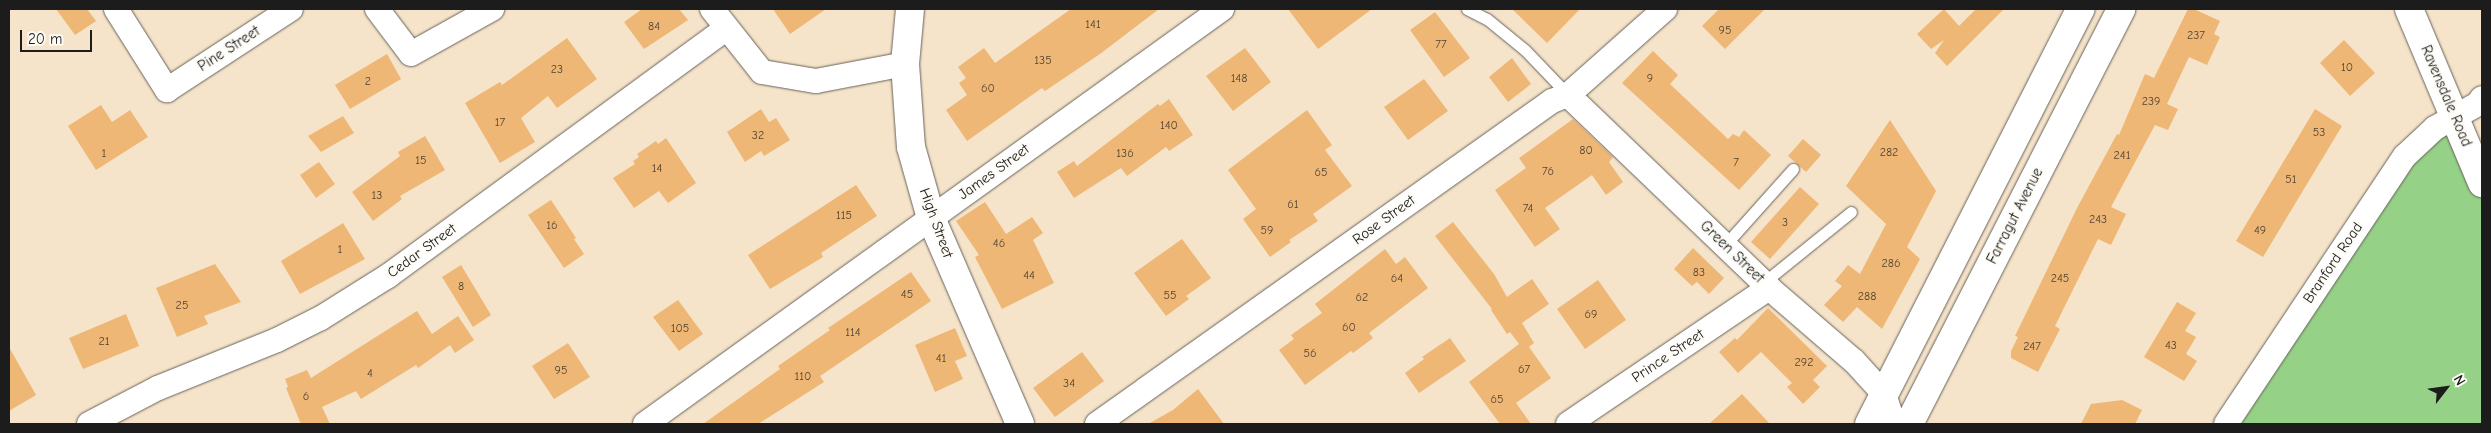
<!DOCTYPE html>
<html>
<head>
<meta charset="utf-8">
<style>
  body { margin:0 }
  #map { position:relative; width:2491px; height:433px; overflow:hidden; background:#f5e3ca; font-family:"Comic Neue",sans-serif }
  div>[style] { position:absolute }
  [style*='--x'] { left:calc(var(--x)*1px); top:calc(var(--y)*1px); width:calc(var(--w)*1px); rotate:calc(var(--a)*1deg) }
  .green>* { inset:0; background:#95d287 }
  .building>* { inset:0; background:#efb775 }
  .roads { filter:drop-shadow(0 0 1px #686259) drop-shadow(0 0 1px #686259) }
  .service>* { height:11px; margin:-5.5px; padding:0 5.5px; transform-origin:5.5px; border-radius:5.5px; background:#fff }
  .minor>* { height:24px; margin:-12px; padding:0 12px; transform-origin:12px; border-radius:12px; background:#fff }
  .tertiary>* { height:28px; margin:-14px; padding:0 14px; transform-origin:14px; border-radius:14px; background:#fff }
  .secondary>* { height:28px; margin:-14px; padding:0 14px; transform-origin:14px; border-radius:14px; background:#fff }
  span { translate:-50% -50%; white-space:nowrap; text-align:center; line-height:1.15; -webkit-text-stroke:5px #fdfcf7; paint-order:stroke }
  .number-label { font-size:12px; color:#514332 }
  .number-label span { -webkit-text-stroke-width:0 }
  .street-label { font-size:15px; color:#1c1c1c }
  .frame { position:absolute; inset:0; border:10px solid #1c1c1c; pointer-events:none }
  .north { position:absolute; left:2421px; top:363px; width:50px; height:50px; -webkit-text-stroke:4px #fdfcf7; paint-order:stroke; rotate:60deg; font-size:14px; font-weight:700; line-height:20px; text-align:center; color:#1c1c1c }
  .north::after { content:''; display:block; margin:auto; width:18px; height:22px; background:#1c1c1c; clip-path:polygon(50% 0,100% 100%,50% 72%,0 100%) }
  .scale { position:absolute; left:20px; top:30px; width:72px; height:22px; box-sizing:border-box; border:2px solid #1c1c1c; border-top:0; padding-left:6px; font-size:15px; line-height:18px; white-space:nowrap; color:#1c1c1c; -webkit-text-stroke:4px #fdfcf7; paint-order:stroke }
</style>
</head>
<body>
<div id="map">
  <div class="green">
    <i style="clip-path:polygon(2455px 116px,2482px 183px,2482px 424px,2241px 424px,2435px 128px)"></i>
  </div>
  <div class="building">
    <i style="clip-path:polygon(56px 9px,87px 9px,96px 21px,75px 35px)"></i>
    <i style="clip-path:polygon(642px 9px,679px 9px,688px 20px,644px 49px,624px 22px)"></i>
    <i style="clip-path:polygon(773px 9px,826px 9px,790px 34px)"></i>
    <i style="clip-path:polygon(1071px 9px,1159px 9px,1100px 54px,1045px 91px,1042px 88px,967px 141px,946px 110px,967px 95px,959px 83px,966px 78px,958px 67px,984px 48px,995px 63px)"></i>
    <i style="clip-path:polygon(1288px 9px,1372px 9px,1318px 49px)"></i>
    <i style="clip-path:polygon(1512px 9px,1580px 9px,1547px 43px)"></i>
    <i style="clip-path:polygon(1719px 9px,1765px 9px,1725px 49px,1702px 26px)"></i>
    <i style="clip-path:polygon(1944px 9px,1959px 26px,1976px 9px,2004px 9px,1947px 66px,1935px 53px,1944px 40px,1931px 49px,1917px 34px)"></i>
    <i style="clip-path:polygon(2188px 9px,2194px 9px,2220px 21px,2214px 34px,2220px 37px,2207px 65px,2189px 57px,2167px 104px,2178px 109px,2168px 130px,2155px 125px,2111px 207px,2126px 214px,2111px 245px,2098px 239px,2055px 326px,2060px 329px,2038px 372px,2011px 358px,2011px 351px,2018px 337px,2015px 336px,2077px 208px,2117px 134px,2119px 135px,2145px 74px,2154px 78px)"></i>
    <i style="clip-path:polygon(1435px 12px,1470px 58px,1444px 77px,1410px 30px)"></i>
    <i style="clip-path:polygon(567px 38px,597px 79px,557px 108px,548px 96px,521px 118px,535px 142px,500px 163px,465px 103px,500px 82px,502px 85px)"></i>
    <i style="clip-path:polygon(2344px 40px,2375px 73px,2350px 96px,2320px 63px)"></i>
    <i style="clip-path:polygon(1245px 48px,1271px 82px,1233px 111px,1206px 76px)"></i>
    <i style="clip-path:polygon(1653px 51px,1678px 75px,1670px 84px,1728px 139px,1733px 134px,1739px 137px,1744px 130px,1771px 155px,1739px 190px,1622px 83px)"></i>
    <i style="clip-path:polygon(387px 54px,401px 79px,350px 109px,335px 85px)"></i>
    <i style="clip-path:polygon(1512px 58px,1531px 84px,1508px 102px,1489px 77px)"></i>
    <i style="clip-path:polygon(1424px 79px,1448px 111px,1408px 140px,1384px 107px)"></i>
    <i style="clip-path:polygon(1169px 99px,1193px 135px,1169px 151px,1166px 147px,1127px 176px,1121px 168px,1074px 198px,1057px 172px,1074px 161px,1077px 166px,1158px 104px,1160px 106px)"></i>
    <i style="clip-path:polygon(101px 105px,112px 122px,130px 110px,148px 137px,96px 170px,68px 126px)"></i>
    <i style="clip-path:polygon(761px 109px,769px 122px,776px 118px,790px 140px,764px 156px,761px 151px,745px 162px,727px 132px)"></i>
    <i style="clip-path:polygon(2315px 109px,2342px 126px,2263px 257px,2236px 241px)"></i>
    <i style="clip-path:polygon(1307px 110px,1332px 145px,1325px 150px,1352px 186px,1313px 214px,1318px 221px,1289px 240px,1291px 242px,1270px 257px,1243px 219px,1256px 209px,1228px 170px)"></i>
    <i style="clip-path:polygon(343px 116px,354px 133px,321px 152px,308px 136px)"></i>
    <i style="clip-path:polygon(1573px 119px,1613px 157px,1609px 162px,1623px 182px,1606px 195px,1592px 175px,1545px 208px,1560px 229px,1535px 247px,1495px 190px,1526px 168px,1519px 158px)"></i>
    <i style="clip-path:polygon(1890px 120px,1936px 191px,1907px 247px,1920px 259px,1882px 329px,1857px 307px,1843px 322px,1824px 305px,1842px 286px,1835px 281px,1848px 265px,1860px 274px,1886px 224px,1846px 186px)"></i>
    <i style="clip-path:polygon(425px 136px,445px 170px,400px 196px,402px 199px,373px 221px,352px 192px,400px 156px,398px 152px)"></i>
    <i style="clip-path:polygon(666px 138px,696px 183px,668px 203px,659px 191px,634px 208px,613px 178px,635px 164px,633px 161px,639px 157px,637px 154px,656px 141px,658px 144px)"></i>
    <i style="clip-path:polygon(1803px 139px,1821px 155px,1806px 172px,1788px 156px)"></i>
    <i style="clip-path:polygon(319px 162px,335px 184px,316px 198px,300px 175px)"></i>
    <i style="clip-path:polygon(856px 185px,877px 216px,821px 253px,823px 257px,770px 289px,748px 255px)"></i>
    <i style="clip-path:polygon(1800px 187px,1819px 204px,1770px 259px,1751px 242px)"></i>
    <i style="clip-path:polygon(551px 200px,576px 238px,574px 239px,584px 254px,564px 268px,528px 215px)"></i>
    <i style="clip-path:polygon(985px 202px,1006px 234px,1032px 217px,1043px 233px,1033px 240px,1054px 283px,1002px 309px,975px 257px,979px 255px,956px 221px)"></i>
    <i style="clip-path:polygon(1453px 222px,1494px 274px,1507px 297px,1532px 279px,1549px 304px,1522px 323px,1534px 343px,1529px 347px,1551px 378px,1516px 403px,1531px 424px,1500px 424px,1469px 382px,1519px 344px,1510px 332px,1507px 334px,1491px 310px,1492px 309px,1435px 236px)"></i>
    <i style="clip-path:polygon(343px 223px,365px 259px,300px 294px,281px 261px)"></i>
    <i style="clip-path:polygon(1182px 239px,1211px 278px,1186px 296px,1189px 299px,1166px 316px,1134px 273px)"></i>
    <i style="clip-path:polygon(1693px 248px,1724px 278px,1709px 294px,1697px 282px,1692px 286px,1674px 269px)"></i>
    <i style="clip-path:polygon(1385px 249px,1396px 264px,1405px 257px,1428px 288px,1369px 333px,1373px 338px,1353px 353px,1351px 351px,1305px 385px,1279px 350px,1294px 339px,1291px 335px,1322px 313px,1315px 304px)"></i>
    <i style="clip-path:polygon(215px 264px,241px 302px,204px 316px,208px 324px,177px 337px,156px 288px)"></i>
    <i style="clip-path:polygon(461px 265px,491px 315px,473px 327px,442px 277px)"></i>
    <i style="clip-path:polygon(911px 272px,931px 301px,820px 376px,824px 382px,758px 424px,703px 424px,780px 369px,778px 366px,830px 330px,828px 328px)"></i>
    <i style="clip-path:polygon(1598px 280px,1626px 320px,1585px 349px,1557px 309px)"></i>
    <i style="clip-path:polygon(678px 300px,703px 334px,679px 351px,653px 317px)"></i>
    <i style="clip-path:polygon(2177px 302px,2196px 313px,2185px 331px,2196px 337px,2186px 354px,2197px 361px,2184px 381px,2144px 357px)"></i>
    <i style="clip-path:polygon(1768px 308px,1827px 366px,1813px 380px,1820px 387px,1803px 404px,1787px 387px,1792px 383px,1761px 352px,1738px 373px,1719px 352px,1735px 338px,1737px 340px)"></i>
    <i style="clip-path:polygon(417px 311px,432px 334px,458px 316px,474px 340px,455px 353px,450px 345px,418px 368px,416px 365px,361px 399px,356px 391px,322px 407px,330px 424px,301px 424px,286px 388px,288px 387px,285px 379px,307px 370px,311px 378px)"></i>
    <i style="clip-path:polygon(126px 314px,139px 346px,83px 369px,69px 338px)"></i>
    <i style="clip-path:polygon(955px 328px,967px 356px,955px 361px,963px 379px,935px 392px,915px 345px)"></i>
    <i style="clip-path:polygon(1450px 338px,1466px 361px,1419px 393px,1405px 373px,1424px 359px,1422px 357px)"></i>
    <i style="clip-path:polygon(568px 343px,590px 377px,554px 399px,532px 366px)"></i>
    <i style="clip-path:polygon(9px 347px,36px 395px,9px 411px)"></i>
    <i style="clip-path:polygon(1082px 352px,1104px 381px,1055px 417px,1033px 388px)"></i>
    <i style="clip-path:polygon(1198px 389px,1224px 424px,1148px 424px,1173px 410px)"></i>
    <i style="clip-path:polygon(1742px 394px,1770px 424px,1709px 424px)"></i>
    <i style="clip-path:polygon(2122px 400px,2142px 410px,2135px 424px,2081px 424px,2091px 404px)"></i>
  </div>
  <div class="roads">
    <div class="service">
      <i style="--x:1467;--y:9;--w:22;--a:27"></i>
      <i style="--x:1487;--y:19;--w:49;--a:39.2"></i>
      <i style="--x:1525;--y:50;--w:62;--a:46.3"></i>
      <i style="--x:1725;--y:245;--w:102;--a:-48.2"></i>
      <i style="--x:1763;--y:283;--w:113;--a:-38.9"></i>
    </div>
    <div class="minor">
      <i style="--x:116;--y:9;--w:96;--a:57.8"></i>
      <i style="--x:167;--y:90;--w:148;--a:-33.2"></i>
      <i style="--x:377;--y:9;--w:56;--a:52.9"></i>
      <i style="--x:411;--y:54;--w:93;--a:-29.1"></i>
      <i style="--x:712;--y:9;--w:80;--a:51.6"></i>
      <i style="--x:762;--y:72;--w:55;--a:9.5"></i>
      <i style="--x:816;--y:81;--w:91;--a:-10.8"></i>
      <i style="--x:1568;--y:95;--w:279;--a:43.8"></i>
      <i style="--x:1769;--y:288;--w:112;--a:40.7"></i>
      <i style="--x:1854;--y:361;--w:45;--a:47.7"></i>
      <i style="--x:1884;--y:394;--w:20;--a:72"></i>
      <i style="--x:1890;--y:413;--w:11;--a:90"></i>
      <i style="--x:89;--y:424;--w:78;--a:-27.6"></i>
      <i style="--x:158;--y:388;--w:128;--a:-22"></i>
      <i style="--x:277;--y:340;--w:49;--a:-26.6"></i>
      <i style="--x:321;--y:318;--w:79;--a:-32.1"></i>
      <i style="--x:388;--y:276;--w:419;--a:-36.2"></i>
      <i style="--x:645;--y:424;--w:711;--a:-35.73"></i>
      <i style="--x:1097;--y:424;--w:558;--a:-35.37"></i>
      <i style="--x:1552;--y:101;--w:17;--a:-21"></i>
      <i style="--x:1568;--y:95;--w:130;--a:-41.6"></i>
      <i style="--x:1568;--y:424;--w:243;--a:-34.1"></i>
      <i style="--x:2226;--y:424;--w:322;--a:-56.3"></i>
      <i style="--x:2405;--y:156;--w:41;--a:-43"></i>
      <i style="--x:2435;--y:128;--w:49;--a:-29.2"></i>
      <i style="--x:2478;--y:104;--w:7;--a:-56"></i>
    </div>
    <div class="tertiary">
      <i style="--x:910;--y:9;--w:55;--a:95.2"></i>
      <i style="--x:905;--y:64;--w:83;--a:85.9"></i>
      <i style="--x:911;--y:147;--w:74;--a:74.3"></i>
      <i style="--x:931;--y:218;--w:224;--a:66.6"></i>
    </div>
    <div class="secondary">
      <i style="--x:2409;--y:9;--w:189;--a:67.2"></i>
      <i style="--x:1869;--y:424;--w:466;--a:-63"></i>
      <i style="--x:1909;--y:424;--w:466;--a:-62.9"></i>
    </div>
  </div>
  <div class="number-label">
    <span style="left:1093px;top:25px">141</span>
    <span style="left:654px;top:27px">84</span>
    <span style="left:1725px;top:31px">95</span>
    <span style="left:2196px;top:36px">237</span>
    <span style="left:1441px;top:45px">77</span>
    <span style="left:1043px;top:61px">135</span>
    <span style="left:2347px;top:68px">10</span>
    <span style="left:557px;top:70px">23</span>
    <span style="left:1239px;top:79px">148</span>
    <span style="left:1650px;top:79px">9</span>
    <span style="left:368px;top:82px">2</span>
    <span style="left:988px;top:89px">60</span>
    <span style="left:2151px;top:102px">239</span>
    <span style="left:500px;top:123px">17</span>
    <span style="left:1169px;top:126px">140</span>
    <span style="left:2319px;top:133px">53</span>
    <span style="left:758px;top:136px">32</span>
    <span style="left:1586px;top:151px">80</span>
    <span style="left:1889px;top:153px">282</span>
    <span style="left:104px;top:154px">1</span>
    <span style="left:1125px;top:154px">136</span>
    <span style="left:2122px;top:156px">241</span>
    <span style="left:421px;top:161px">15</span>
    <span style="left:1736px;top:163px">7</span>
    <span style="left:657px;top:169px">14</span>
    <span style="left:1548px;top:172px">76</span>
    <span style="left:1321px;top:173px">65</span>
    <span style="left:2291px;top:180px">51</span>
    <span style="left:377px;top:196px">13</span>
    <span style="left:1293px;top:205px">61</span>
    <span style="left:1528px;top:209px">74</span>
    <span style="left:844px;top:216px">115</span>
    <span style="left:2098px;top:220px">243</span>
    <span style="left:1785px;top:223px">3</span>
    <span style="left:552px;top:226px">16</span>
    <span style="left:1267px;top:231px">59</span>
    <span style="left:2260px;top:231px">49</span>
    <span style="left:999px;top:244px">46</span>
    <span style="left:340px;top:250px">1</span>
    <span style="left:1891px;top:264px">286</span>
    <span style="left:1699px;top:273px">83</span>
    <span style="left:1029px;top:276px">44</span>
    <span style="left:1397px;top:279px">64</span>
    <span style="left:2060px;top:279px">245</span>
    <span style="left:461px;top:287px">8</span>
    <span style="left:907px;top:295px">45</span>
    <span style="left:1170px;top:296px">55</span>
    <span style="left:1867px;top:297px">288</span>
    <span style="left:1362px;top:298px">62</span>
    <span style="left:182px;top:306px">25</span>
    <span style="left:1591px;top:315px">69</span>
    <span style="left:1349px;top:328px">60</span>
    <span style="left:680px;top:329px">105</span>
    <span style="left:853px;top:333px">114</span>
    <span style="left:104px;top:342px">21</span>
    <span style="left:2171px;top:346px">43</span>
    <span style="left:2032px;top:347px">247</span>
    <span style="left:1310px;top:354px">56</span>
    <span style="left:941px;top:359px">41</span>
    <span style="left:1804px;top:363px">292</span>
    <span style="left:1524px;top:370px">67</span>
    <span style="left:561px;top:371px">95</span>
    <span style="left:370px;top:374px">4</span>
    <span style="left:803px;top:377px">110</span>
    <span style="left:1069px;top:384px">34</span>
    <span style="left:306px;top:397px">6</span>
    <span style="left:1497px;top:400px">65</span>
  </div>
  <div class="street-label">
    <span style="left:229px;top:49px;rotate:-33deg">Pine Street</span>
    <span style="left:2446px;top:96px;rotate:67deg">Ravensdale Road</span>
    <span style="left:994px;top:172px;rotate:-36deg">James Street</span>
    <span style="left:2015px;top:216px;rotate:-63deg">Farragut Avenue</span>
    <span style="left:1384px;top:220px;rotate:-36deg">Rose Street</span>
    <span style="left:936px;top:223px;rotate:70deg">High Street</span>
    <span style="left:422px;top:251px;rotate:-36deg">Cedar Street</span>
    <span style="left:1732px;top:252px;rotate:44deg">Green Street</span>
    <span style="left:2333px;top:263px;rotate:-56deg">Branford Road</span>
    <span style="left:1668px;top:356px;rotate:-34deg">Prince Street</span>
  </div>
  <div class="frame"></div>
  <div class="north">N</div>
  <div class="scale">20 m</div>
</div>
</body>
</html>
